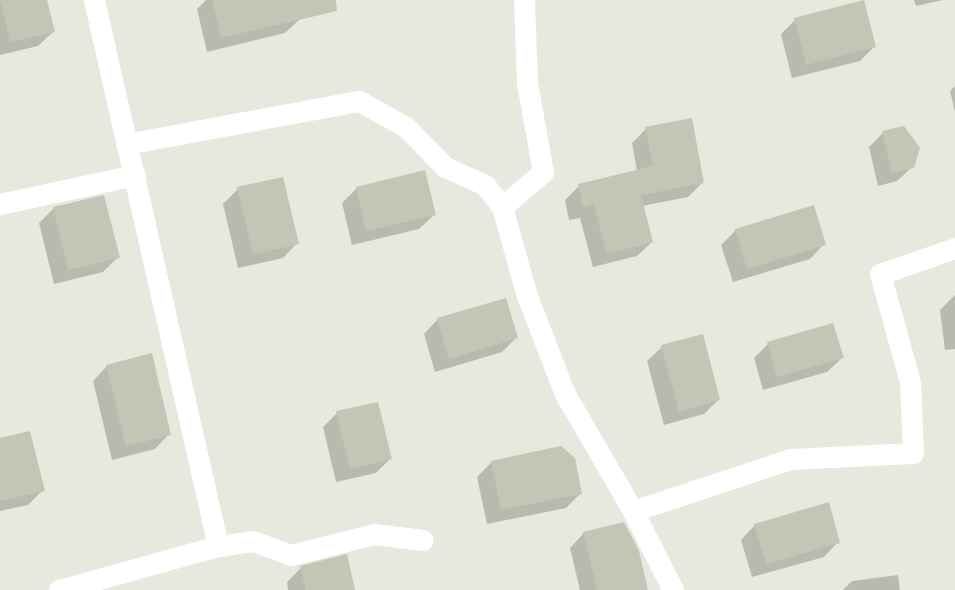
<!DOCTYPE html>
<html>
<head>
<meta charset="utf-8">
<style>
  body { margin:0 }
  #map { position:relative; width:955px; height:590px; overflow:hidden; background:#e6e9dd; font-family:Cabin,sans-serif }
  div>[style] { position:absolute }
  [style*='--x'] { left:calc(var(--x)*1px); top:calc(var(--y)*1px); width:calc(var(--w)*1px); rotate:calc(var(--a)*1deg) }
  .shadow>* { inset:0; background:#0003 }
  .building>* { inset:0; background:#c2c6b5 }
  .street>* { height:21px; margin:-10.5px; padding:0 10.5px; transform-origin:10.5px; border-radius:10.5px; background:#fff }
  span { translate:-50% -50%; white-space:nowrap; text-align:center; line-height:1.15; -webkit-text-stroke:5px #f4f6ed; paint-order:stroke }
</style>
</head>
<body>
<div id="map">
  <div class="shadow">
    <i style="clip-path:polygon(0 0,45px 0,53px 32px,38px 46px,0 55px)"></i>
    <i style="clip-path:polygon(206px 0,296px 0,300px 19px,285px 33px,207px 52px,197px 9px)"></i>
    <i style="clip-path:polygon(914px 0,943px 0,916px 6px)"></i>
    <i style="clip-path:polygon(795px 20px,874px 47px,860px 61px,792px 78px,781px 34px)"></i>
    <i style="clip-path:polygon(955px 86px,955px 112px,950px 91px)"></i>
    <i style="clip-path:polygon(646px 129px,703px 182px,688px 197px,642px 206px,652px 242px,637px 256px,593px 267px,580px 218px,569px 220px,565px 200px,579px 186px,637px 171px,632px 143px)"></i>
    <i style="clip-path:polygon(883px 133px,912px 167px,897px 181px,878px 186px,869px 147px)"></i>
    <i style="clip-path:polygon(357px 188px,434px 215px,419px 229px,352px 245px,342px 203px)"></i>
    <i style="clip-path:polygon(238px 189px,297px 243px,283px 258px,238px 268px,223px 204px)"></i>
    <i style="clip-path:polygon(54px 208px,118px 257px,103px 272px,54px 284px,39px 223px)"></i>
    <i style="clip-path:polygon(736px 230px,824px 244px,810px 259px,733px 282px,721px 245px)"></i>
    <i style="clip-path:polygon(955px 295px,955px 349px,945px 350px,940px 310px)"></i>
    <i style="clip-path:polygon(438px 319px,516px 338px,502px 352px,435px 372px,424px 334px)"></i>
    <i style="clip-path:polygon(768px 344px,842px 358px,827px 372px,763px 390px,754px 358px)"></i>
    <i style="clip-path:polygon(662px 347px,718px 400px,704px 414px,664px 425px,647px 361px)"></i>
    <i style="clip-path:polygon(107px 366px,169px 434px,155px 449px,112px 460px,93px 381px)"></i>
    <i style="clip-path:polygon(337px 413px,390px 459px,376px 473px,336px 482px,323px 427px)"></i>
    <i style="clip-path:polygon(0 440px,43px 490px,28px 505px,0 511px)"></i>
    <i style="clip-path:polygon(492px 462px,581px 493px,566px 508px,487px 524px,477px 477px)"></i>
    <i style="clip-path:polygon(755px 525px,838px 542px,824px 557px,752px 577px,741px 540px)"></i>
    <i style="clip-path:polygon(584px 533px,646px 590px,580px 590px,570px 548px)"></i>
    <i style="clip-path:polygon(301px 568px,353px 590px,288px 590px,287px 582px)"></i>
    <i style="clip-path:polygon(898px 575px,900px 590px,843px 590px,852px 581px)"></i>
  </div>
  <div class="building">
    <i style="clip-path:polygon(0 0,47px 0,55px 32px,10px 42px)"></i>
    <i style="clip-path:polygon(212px 0,336px 0,337px 11px,221px 38px)"></i>
    <i style="clip-path:polygon(864px 0,876px 47px,806px 65px,794px 18px)"></i>
    <i style="clip-path:polygon(692px 118px,704px 183px,641px 195px,653px 242px,607px 254px,594px 204px,583px 207px,578px 184px,653px 166px,645px 127px)"></i>
    <i style="clip-path:polygon(904px 126px,920px 148px,914px 168px,892px 173px,882px 131px)"></i>
    <i style="clip-path:polygon(425px 170px,436px 215px,366px 231px,356px 187px)"></i>
    <i style="clip-path:polygon(283px 177px,299px 244px,253px 255px,237px 187px)"></i>
    <i style="clip-path:polygon(104px 195px,120px 258px,68px 270px,53px 207px)"></i>
    <i style="clip-path:polygon(814px 205px,826px 245px,747px 269px,735px 229px)"></i>
    <i style="clip-path:polygon(506px 298px,518px 338px,449px 359px,437px 318px)"></i>
    <i style="clip-path:polygon(833px 323px,844px 358px,777px 377px,767px 342px)"></i>
    <i style="clip-path:polygon(703px 334px,720px 400px,679px 412px,661px 345px)"></i>
    <i style="clip-path:polygon(152px 353px,171px 435px,126px 446px,106px 365px)"></i>
    <i style="clip-path:polygon(378px 402px,392px 459px,350px 469px,336px 411px)"></i>
    <i style="clip-path:polygon(30px 431px,45px 491px,0 501px,0 438px)"></i>
    <i style="clip-path:polygon(561px 446px,575px 458px,582px 494px,501px 510px,491px 461px)"></i>
    <i style="clip-path:polygon(829px 502px,840px 543px,766px 564px,754px 524px)"></i>
    <i style="clip-path:polygon(624px 522px,639px 551px,648px 590px,597px 590px,583px 532px)"></i>
    <i style="clip-path:polygon(347px 554px,355px 590px,306px 590px,300px 566px)"></i>
  </div>
  <div class="street">
    <i style="--x:126;--y:144;--w:237;--a:-10.5"></i>
    <i style="--x:359;--y:101;--w:54;--a:29"></i>
    <i style="--x:406;--y:127;--w:56;--a:45.7"></i>
    <i style="--x:445;--y:167;--w:44;--a:24.2"></i>
    <i style="--x:485;--y:185;--w:28;--a:52"></i>
    <i style="--x:502;--y:207;--w:92;--a:74.3"></i>
    <i style="--x:527;--y:296;--w:105;--a:68.8"></i>
    <i style="--x:565;--y:394;--w:135;--a:59.8"></i>
    <i style="--x:633;--y:511;--w:89;--a:63.1"></i>
    <i style="--x:0;--y:204;--w:138;--a:-12.1"></i>
    <i style="--x:502;--y:207;--w:54;--a:-40.5"></i>
    <i style="--x:543;--y:172;--w:90;--a:-100.2"></i>
    <i style="--x:527;--y:83;--w:83;--a:-92.1"></i>
    <i style="--x:633;--y:511;--w:165;--a:-18.3"></i>
    <i style="--x:790;--y:459;--w:123;--a:-2.8"></i>
    <i style="--x:913;--y:453;--w:71;--a:-92.4"></i>
    <i style="--x:910;--y:382;--w:112;--a:-105.5"></i>
    <i style="--x:880;--y:274;--w:79;--a:-19.1"></i>
    <i style="--x:218;--y:546;--w:35;--a:-8"></i>
    <i style="--x:253;--y:541;--w:40;--a:20.2"></i>
    <i style="--x:291;--y:555;--w:86;--a:-14.2"></i>
    <i style="--x:374;--y:534;--w:49;--a:7"></i>
    <i style="--x:59;--y:590;--w:165;--a:-15.5"></i>
    <i style="--x:218;--y:546;--w:560;--a:-102.8"></i>
  </div>
</div>
</body>
</html>
